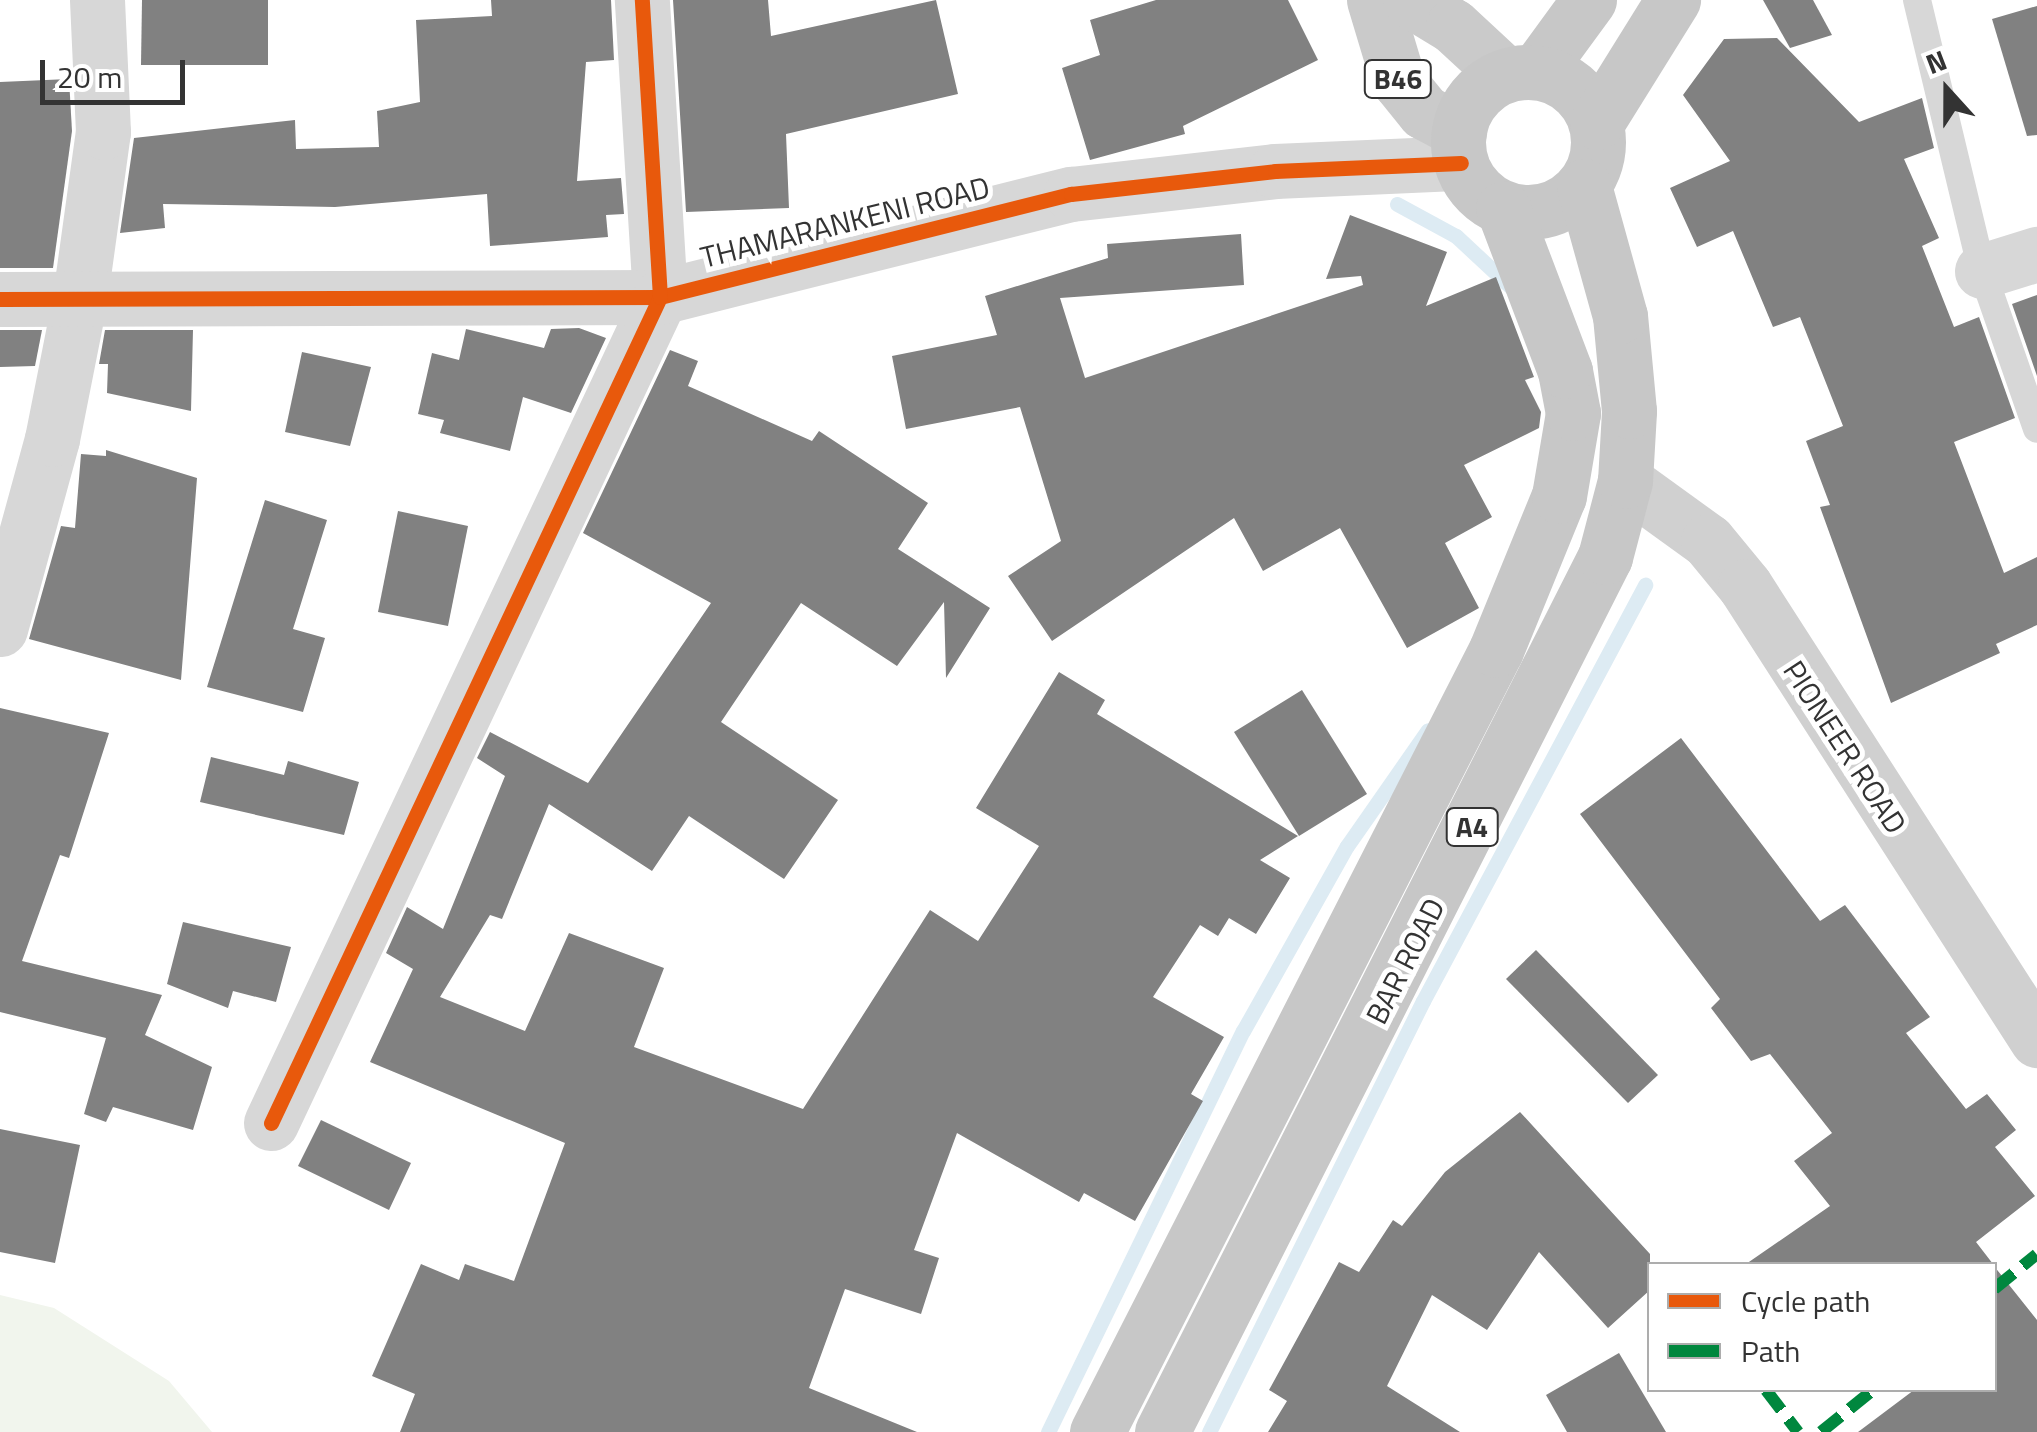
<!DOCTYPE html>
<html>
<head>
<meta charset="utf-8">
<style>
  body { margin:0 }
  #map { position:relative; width:2037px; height:1432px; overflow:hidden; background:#fff; font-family:"Titillium Web",sans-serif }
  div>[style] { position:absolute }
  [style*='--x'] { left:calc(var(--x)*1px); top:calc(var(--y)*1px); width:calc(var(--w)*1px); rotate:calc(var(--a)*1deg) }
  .green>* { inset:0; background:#f1f5ed }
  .stream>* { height:15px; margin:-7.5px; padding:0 7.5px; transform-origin:7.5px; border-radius:7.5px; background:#ddebf3 }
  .building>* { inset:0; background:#818181 }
  .service>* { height:28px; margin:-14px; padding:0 14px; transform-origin:14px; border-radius:14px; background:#d7d7d7 }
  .minor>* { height:55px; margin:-27.5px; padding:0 27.5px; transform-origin:27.5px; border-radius:27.5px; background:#d7d7d7 }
  .tertiary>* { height:55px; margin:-27.5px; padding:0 27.5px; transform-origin:27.5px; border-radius:27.5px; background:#d7d7d7 }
  .secondary>* { height:55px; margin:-27.5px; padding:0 27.5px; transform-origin:27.5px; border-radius:27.5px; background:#d0d0d0 }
  .primary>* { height:55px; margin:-27.5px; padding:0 27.5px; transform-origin:27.5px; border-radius:27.5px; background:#cacaca }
  .trunk>* { height:55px; margin:-27.5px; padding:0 27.5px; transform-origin:27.5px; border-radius:27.5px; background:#c7c7c7 }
  .trunk>.ring { margin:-27.5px; padding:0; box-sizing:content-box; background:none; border:55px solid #c7c7c7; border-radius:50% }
  .quiet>* { height:12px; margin-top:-6px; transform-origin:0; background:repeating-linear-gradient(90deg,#00873e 0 25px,transparent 0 37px) }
  .cycleway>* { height:15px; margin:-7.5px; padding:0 7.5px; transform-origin:7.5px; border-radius:7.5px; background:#e8590c }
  span { translate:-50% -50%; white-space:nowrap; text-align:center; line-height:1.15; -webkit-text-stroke:10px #fff; paint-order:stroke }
  .shield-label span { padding:2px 8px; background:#fff; border:2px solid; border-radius:8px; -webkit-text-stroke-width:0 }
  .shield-label { font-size:28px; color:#333; font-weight:700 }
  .street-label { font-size:30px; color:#333 }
  .legend { position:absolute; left:1647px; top:1262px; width:350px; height:130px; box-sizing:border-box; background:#fff; border:2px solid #adadad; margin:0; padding:12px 18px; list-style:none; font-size:30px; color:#333 }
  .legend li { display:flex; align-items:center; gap:20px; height:50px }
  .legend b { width:50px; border:2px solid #adadad }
  .north { position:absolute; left:1897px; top:40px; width:100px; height:100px; -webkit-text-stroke:8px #fff; paint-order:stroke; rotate:339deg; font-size:28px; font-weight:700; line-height:40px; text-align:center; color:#333 }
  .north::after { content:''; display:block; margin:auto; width:35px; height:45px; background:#333; clip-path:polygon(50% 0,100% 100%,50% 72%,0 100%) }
  .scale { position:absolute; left:40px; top:60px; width:145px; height:45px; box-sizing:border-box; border:5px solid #333; border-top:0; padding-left:12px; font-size:30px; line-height:35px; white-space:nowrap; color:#333; -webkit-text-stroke:8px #fff; paint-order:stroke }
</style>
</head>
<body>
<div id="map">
  <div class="green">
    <i style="clip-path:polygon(0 1295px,54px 1308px,169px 1381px,212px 1432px,0 1432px)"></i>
  </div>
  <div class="stream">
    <i style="--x:1397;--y:204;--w:67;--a:28.5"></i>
    <i style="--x:1456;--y:236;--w:79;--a:43"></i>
    <i style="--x:1048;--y:1432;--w:446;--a:-64.1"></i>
    <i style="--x:1243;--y:1031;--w:212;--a:-60.7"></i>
    <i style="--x:1347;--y:846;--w:141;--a:-55.1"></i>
    <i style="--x:1209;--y:1432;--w:481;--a:-63.6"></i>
    <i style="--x:1423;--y:1001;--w:472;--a:-61.9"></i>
  </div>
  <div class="building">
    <i style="clip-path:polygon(142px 0,268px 0,268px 65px,141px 65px)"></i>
    <i style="clip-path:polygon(491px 0,611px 0,614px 60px,586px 62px,577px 181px,621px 178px,624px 214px,606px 215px,608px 237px,490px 246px,487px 194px,335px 207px,163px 204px,165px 228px,120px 233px,134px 138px,295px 120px,296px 149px,379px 147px,377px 111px,420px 102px,416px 20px,492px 16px)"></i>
    <i style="clip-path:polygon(673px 0,768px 0,771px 36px,936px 0,958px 94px,786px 134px,789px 208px,686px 212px)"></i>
    <i style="clip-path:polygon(1156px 0,1288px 0,1318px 60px,1183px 126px,1185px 134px,1090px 160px,1062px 68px,1100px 55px,1090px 20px)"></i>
    <i style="clip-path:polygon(1763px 0,1813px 0,1832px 35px,1790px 48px)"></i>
    <i style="clip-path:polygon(2037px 6px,2037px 135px,2027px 136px,1992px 19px)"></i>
    <i style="clip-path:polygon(1777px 38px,1859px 122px,1922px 98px,1934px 148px,1904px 159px,1939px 238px,1922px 246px,1954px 327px,1979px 317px,2015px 418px,1954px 442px,2004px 573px,2037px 557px,2037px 625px,1996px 644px,2000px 653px,1891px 703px,1820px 507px,1830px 505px,1806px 441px,1843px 426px,1800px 317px,1773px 327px,1733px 231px,1697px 247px,1670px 188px,1730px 161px,1683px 95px,1724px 39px)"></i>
    <i style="clip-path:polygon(69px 79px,72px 131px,53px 268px,0 268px,0 82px)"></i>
    <i style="clip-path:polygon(1350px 215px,1447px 252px,1426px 306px,1496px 277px,1534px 377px,1525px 380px,1541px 412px,1539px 428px,1464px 465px,1492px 517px,1445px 543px,1479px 608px,1407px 648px,1340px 528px,1263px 571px,1234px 518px,1052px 641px,1008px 576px,1061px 541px,1020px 407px,906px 429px,892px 356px,997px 335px,985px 296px,1108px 258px,1107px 244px,1241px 234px,1244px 285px,1060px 298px,1085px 378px,1363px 285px,1361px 276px,1326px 279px)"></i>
    <i style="clip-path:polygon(2037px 295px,2037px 376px,2012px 304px)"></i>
    <i style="clip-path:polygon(579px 328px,606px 338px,571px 413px,523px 397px,510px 451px,440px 433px,444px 420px,418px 414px,432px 353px,459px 360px,466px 329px,544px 348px,551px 329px)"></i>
    <i style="clip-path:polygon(0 330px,42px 330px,35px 366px,0 367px)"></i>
    <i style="clip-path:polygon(105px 330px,193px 330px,191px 411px,107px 393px,108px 364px,99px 364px)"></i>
    <i style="clip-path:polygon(670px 350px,698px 361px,688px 386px,812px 441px,819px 431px,928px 503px,898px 549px,990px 608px,946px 678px,944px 602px,897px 666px,801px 603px,721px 722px,838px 800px,784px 879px,689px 816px,652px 871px,549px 804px,502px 919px,490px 915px,440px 997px,525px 1031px,569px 933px,664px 968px,634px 1047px,803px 1109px,930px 910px,978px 941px,1039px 846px,976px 808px,1059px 672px,1105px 700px,1097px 714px,1298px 836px,1260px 860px,1290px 878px,1256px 934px,1229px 918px,1218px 936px,1200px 925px,1153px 997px,1224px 1037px,1191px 1094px,1203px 1101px,1135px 1221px,1084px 1193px,1079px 1202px,957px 1133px,914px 1250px,939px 1258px,921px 1314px,845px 1289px,809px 1388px,917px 1432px,400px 1432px,415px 1394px,372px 1376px,421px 1264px,459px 1280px,465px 1264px,514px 1281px,565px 1143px,370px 1062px,413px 969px,386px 953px,407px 907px,443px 929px,505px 776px,477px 758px,490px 732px,588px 783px,711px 603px,583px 533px)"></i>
    <i style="clip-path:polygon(302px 352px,371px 367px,350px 446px,285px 432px)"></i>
    <i style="clip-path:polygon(106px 450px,197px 478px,181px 680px,29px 639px,61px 526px,75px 528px,81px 454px,106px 456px)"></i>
    <i style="clip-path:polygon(265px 500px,327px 520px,293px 629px,325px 638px,303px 712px,207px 687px)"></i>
    <i style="clip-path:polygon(398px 511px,468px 526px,448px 626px,378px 612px)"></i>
    <i style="clip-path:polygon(1302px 690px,1367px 794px,1299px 836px,1234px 732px)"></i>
    <i style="clip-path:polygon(0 708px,109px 733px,69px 858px,60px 855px,22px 961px,162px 995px,145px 1035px,212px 1067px,193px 1130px,113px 1107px,106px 1122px,84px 1114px,106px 1038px,0 1012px)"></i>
    <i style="clip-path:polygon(1681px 738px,1820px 921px,1845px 905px,1930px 1017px,1906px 1033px,1966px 1109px,1987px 1094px,2016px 1130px,1995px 1147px,2035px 1196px,1976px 1242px,1993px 1264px,1746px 1264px,1830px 1206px,1794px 1161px,1832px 1133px,1770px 1054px,1751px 1061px,1711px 1008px,1720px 999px,1580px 814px)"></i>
    <i style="clip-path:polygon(211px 757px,284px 775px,288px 761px,359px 782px,344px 835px,200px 802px)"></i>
    <i style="clip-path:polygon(183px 922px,291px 947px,276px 1002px,233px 991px,228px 1008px,167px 984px)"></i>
    <i style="clip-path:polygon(1536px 950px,1658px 1075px,1628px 1103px,1506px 979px)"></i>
    <i style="clip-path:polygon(1520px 1112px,1650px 1254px,1650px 1290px,1608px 1328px,1539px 1252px,1487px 1330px,1432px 1295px,1387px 1386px,1460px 1432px,1268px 1432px,1287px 1401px,1269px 1390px,1339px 1262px,1359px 1272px,1393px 1220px,1402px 1226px,1445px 1172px)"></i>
    <i style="clip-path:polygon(321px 1120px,411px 1163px,389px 1210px,298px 1166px)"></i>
    <i style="clip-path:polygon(0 1129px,80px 1145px,55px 1263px,0 1252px)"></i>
    <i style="clip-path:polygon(1994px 1266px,2037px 1320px,2037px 1432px,1858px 1432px,1914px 1390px,1994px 1390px)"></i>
    <i style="clip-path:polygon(1619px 1353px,1666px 1432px,1567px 1432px,1546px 1395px)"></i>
  </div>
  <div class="service">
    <i style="--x:1917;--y:0;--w:279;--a:76.5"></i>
    <i style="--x:1982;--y:271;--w:167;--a:70.8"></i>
  </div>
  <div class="minor">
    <i style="--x:1982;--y:271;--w:58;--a:-17.2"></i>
    <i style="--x:0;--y:629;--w:197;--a:-74.7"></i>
    <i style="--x:52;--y:439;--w:145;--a:-78.8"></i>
    <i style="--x:80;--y:297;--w:167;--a:-82.1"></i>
    <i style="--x:103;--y:132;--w:132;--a:-92.6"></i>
    <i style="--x:271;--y:1123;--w:913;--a:-64.78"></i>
    <i style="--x:660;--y:297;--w:298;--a:-93.5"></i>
  </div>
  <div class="tertiary">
    <i style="--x:0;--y:299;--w:660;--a:-0.17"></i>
    <i style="--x:660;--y:297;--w:424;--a:-14.1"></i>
    <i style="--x:1071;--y:194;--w:205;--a:-6.4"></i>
    <i style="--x:1275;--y:171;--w:186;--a:-2.5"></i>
  </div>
  <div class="secondary">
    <i style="--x:1625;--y:481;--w:102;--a:35.9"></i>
    <i style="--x:1708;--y:541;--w:58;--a:50.6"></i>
    <i style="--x:1745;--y:586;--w:540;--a:57.25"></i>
  </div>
  <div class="primary">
    <i style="--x:1374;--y:0;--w:84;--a:73.3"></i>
    <i style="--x:1398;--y:80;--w:41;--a:50.9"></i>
    <i style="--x:1424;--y:112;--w:40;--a:28"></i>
    <i style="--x:1410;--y:0;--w:50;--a:31.2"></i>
    <i style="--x:1453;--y:26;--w:72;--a:42.8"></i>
  </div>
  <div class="trunk">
    <i style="--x:1537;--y:71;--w:88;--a:-53.8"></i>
    <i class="ring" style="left:1458px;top:72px;width:85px;height:85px"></i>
    <i style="--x:1597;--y:122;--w:144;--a:-58.1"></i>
    <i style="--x:1097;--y:1432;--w:878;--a:-62.97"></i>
    <i style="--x:1496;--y:650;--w:166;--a:-67.8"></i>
    <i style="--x:1559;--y:496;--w:84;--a:-80.4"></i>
    <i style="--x:1573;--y:413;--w:43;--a:-100.8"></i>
    <i style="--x:1565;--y:371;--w:174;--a:-110.8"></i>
    <i style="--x:1162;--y:1432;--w:981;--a:-63.15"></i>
    <i style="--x:1605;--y:557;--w:79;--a:-75.3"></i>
    <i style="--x:1625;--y:481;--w:70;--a:-86.7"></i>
    <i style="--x:1629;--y:411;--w:95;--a:-95.4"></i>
    <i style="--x:1620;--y:316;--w:135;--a:-105.5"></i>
  </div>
  <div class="quiet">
    <i style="--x:1994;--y:1289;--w:55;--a:-39.1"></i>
    <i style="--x:1766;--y:1390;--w:53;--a:52.7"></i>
    <i style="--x:1821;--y:1432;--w:67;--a:-38.9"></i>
  </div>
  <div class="cycleway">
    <i style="--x:0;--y:299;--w:660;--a:-0.17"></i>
    <i style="--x:660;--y:297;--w:424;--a:-14.1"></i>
    <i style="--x:1071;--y:194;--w:205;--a:-6.4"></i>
    <i style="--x:1275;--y:171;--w:186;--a:-2.5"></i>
    <i style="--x:271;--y:1123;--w:913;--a:-64.78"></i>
    <i style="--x:660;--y:297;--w:298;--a:-93.5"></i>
  </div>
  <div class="shield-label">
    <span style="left:1398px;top:79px">B46</span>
    <span style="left:1472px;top:827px">A4</span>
  </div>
  <div class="street-label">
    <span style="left:845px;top:222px;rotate:-14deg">THAMARANKENI ROAD</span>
    <span style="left:1845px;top:747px;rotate:57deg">PIONEER ROAD</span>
    <span style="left:1405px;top:961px;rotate:-63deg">BAR ROAD</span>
  </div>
  <ul class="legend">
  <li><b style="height:12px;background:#e8590c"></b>Cycle path</li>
  <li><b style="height:12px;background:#00873e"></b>Path</li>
  </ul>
  <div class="north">N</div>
  <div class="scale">20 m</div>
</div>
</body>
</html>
